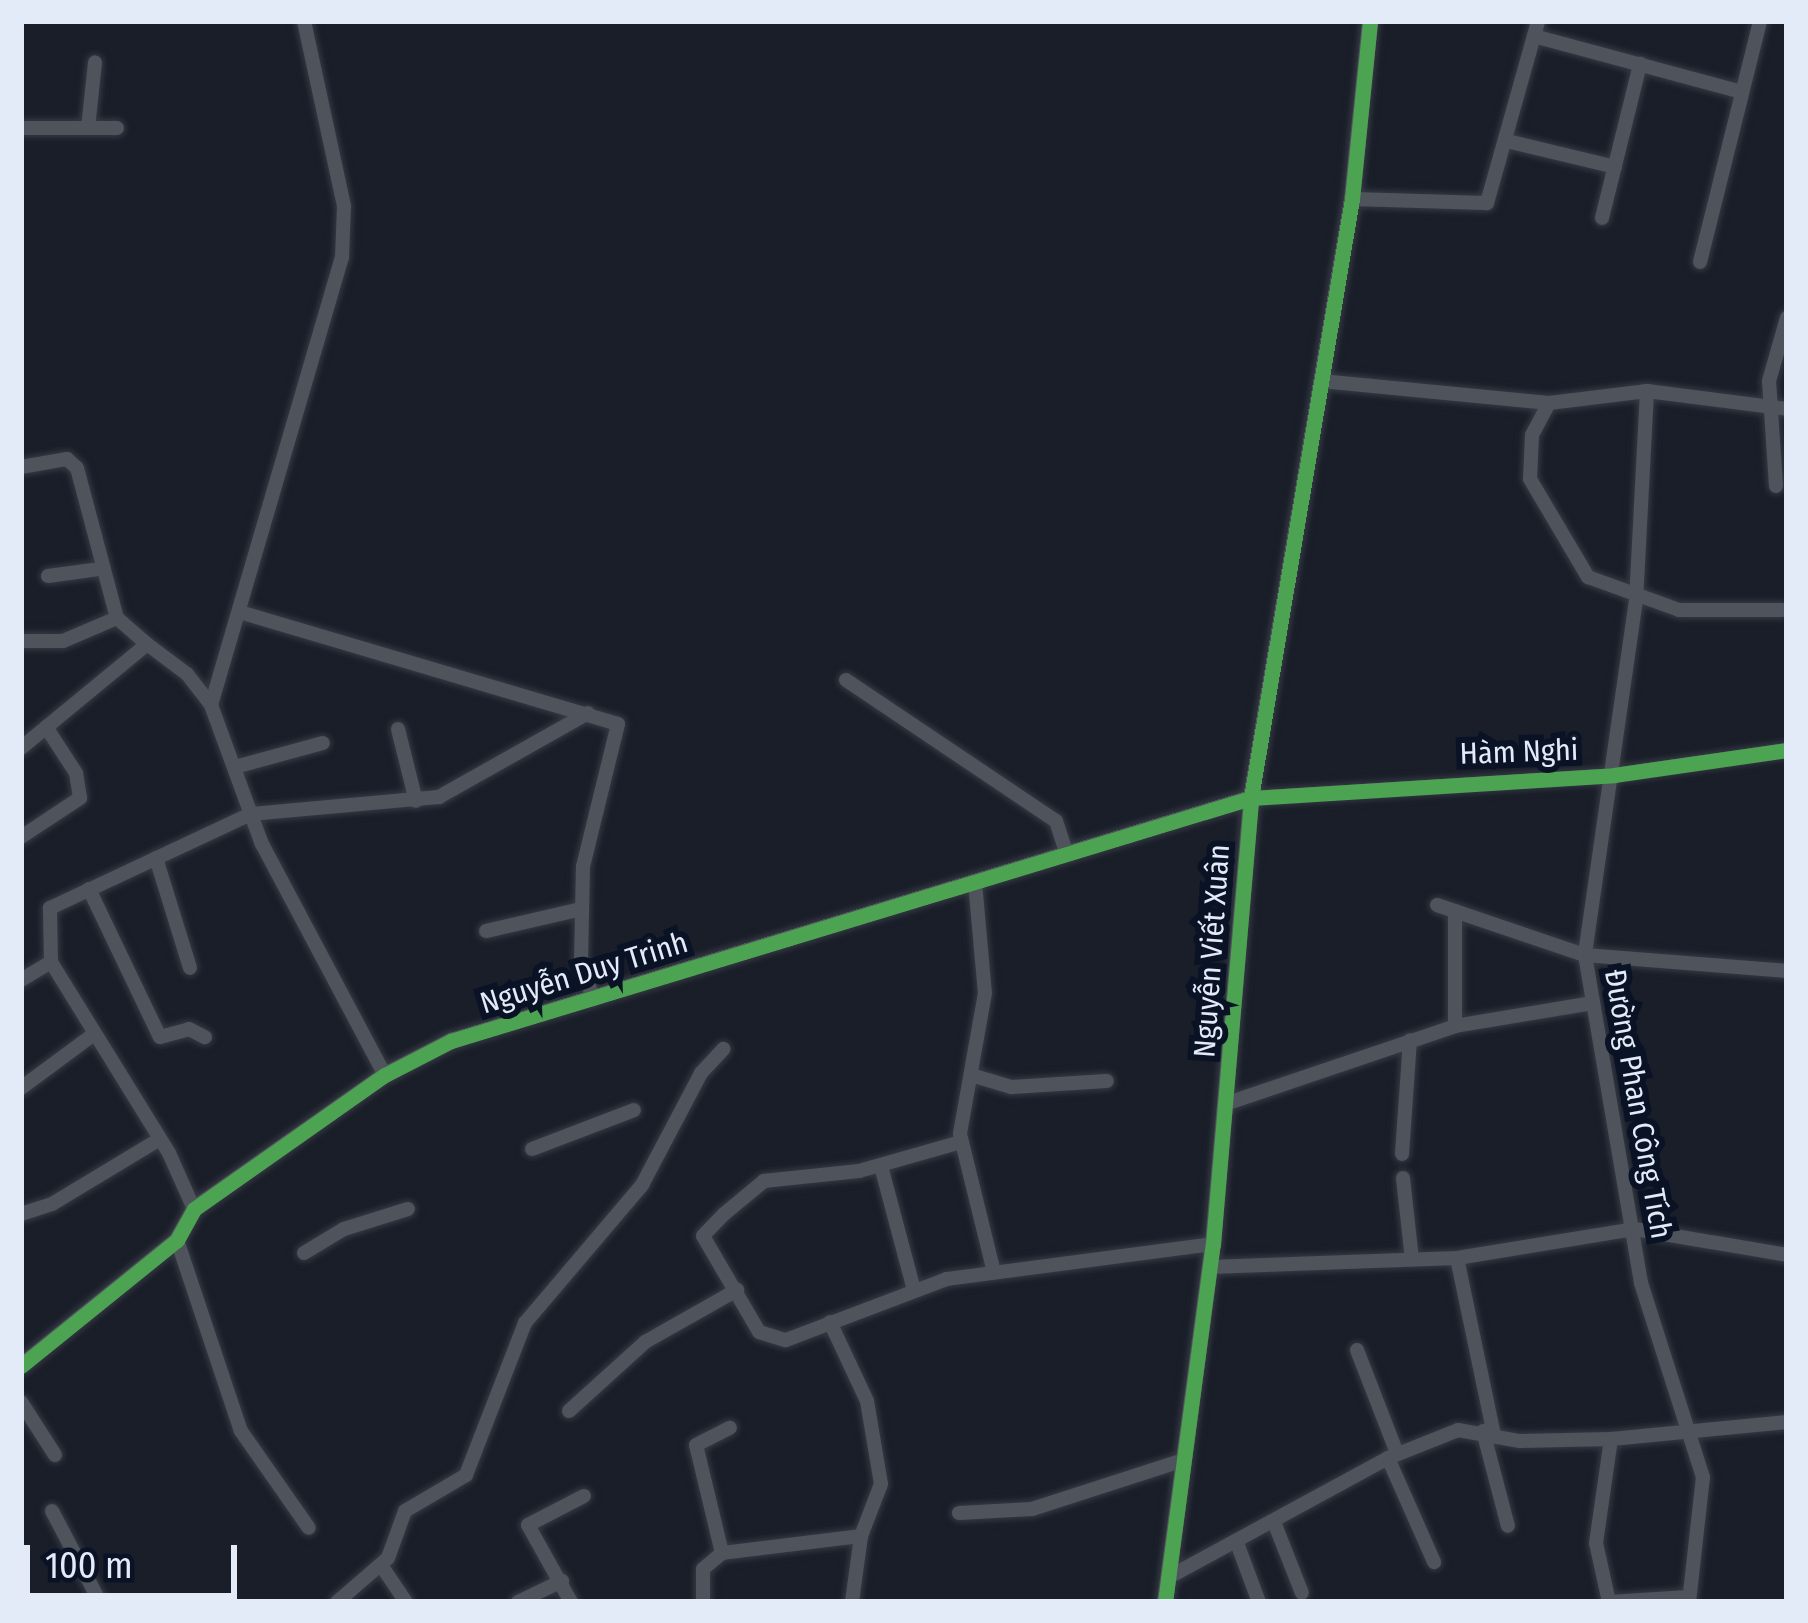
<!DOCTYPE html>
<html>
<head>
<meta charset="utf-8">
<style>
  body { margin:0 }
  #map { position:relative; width:1808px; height:1623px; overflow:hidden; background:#191e29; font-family:"Fira Sans Condensed",sans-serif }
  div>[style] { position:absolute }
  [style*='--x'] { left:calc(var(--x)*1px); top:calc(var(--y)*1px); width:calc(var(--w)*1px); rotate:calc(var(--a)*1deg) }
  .roads { filter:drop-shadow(0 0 3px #363a43) drop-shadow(0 0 3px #363a43) }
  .minor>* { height:14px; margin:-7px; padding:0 7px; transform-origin:7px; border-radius:7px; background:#4f545c }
  .tertiary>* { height:16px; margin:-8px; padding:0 8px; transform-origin:8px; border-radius:8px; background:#4f545c }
  .cycleway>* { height:15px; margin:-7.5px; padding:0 7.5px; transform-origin:7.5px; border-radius:7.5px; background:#4ca352 }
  span { translate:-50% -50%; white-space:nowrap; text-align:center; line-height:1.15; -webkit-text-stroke:12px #0a1225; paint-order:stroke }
  .street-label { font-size:30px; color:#e3eaf8 }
  .frame { position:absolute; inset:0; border:24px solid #e3eaf8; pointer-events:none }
  .scale { position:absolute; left:24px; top:1545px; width:213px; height:54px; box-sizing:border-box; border:6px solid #e3eaf8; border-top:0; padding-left:15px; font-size:36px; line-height:42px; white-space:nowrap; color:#e3eaf8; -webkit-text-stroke:9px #0a1225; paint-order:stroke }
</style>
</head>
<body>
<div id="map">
  <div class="roads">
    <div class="minor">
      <i style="--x:1534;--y:36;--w:215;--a:15.1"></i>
      <i style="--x:21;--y:128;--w:96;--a:0"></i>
      <i style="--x:88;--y:128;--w:66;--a:-83.9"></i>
      <i style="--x:1507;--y:141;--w:111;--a:13.5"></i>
      <i style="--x:1352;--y:199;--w:135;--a:1.7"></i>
      <i style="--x:1487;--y:203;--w:189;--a:-74.3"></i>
      <i style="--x:1602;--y:218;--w:159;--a:-76.1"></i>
      <i style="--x:1700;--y:262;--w:248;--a:-76"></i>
      <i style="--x:1321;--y:381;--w:229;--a:5.5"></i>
      <i style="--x:1549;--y:403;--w:99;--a:-7"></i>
      <i style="--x:1647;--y:391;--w:141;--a:7.3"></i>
      <i style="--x:1647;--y:391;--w:209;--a:93"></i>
      <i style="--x:1636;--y:600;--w:359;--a:98.2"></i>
      <i style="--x:1585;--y:955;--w:333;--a:80.3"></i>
      <i style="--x:1641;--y:1283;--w:204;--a:72.3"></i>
      <i style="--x:1703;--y:1477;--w:126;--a:96.4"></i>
      <i style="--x:1549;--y:403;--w:36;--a:118"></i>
      <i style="--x:1532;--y:435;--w:44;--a:92.6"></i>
      <i style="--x:1530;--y:479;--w:114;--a:59.4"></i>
      <i style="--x:1588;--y:577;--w:97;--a:19.9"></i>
      <i style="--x:1679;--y:610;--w:103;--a:0"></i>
      <i style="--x:21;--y:467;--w:47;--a:-9.9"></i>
      <i style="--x:67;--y:459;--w:13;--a:42"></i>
      <i style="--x:77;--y:468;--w:155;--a:75.1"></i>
      <i style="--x:1776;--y:486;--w:105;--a:-93.8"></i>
      <i style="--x:1769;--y:381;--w:66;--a:-74.1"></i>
      <i style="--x:48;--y:576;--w:51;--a:-7.8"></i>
      <i style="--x:243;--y:613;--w:391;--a:16.5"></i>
      <i style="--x:618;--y:724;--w:146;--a:103.8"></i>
      <i style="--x:583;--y:866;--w:94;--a:91.2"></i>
      <i style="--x:581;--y:960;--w:41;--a:72.9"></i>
      <i style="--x:21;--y:641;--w:42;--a:0"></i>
      <i style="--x:63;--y:641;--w:59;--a:-23.1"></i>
      <i style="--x:117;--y:618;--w:40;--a:41"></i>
      <i style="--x:846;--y:680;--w:253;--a:33.9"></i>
      <i style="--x:1056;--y:821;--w:35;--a:72"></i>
      <i style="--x:211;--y:705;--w:466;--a:-73.7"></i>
      <i style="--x:342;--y:258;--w:52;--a:-87.8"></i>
      <i style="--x:344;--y:206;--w:189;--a:-102.2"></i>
      <i style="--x:398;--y:729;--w:74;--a:76"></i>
      <i style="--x:21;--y:748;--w:163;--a:-39.5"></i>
      <i style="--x:147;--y:644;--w:50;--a:36.9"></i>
      <i style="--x:187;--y:674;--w:39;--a:52"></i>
      <i style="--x:211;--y:705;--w:148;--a:69.9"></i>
      <i style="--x:262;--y:844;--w:262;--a:62"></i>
      <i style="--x:235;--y:767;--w:91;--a:-15.3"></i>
      <i style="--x:1251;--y:798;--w:364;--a:-3.6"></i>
      <i style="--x:1614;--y:775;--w:175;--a:-8.2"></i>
      <i style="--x:21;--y:837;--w:71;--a:-33.5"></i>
      <i style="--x:80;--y:798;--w:25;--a:-99"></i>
      <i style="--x:76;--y:773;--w:55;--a:-123.1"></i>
      <i style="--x:156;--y:858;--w:115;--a:72.8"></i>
      <i style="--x:975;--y:882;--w:111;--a:84.9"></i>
      <i style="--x:985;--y:993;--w:143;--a:100.1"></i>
      <i style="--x:960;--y:1134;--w:142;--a:76.2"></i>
      <i style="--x:89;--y:889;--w:164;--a:64.4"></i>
      <i style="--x:160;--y:1037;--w:30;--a:-15"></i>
      <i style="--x:189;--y:1029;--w:18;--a:27"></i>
      <i style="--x:1437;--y:905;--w:156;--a:18.7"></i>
      <i style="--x:1585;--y:955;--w:203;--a:4.5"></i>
      <i style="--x:486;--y:931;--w:98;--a:-13"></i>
      <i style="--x:21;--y:980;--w:35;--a:-31"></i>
      <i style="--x:1455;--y:1026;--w:115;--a:-90"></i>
      <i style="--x:971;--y:1075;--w:42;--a:16.7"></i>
      <i style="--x:1011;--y:1087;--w:96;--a:-3.6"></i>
      <i style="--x:21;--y:1088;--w:86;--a:-36.5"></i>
      <i style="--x:1228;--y:1103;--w:240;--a:-18.7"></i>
      <i style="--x:1455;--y:1026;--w:140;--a:-9.5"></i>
      <i style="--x:961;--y:1142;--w:106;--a:164.1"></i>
      <i style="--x:859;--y:1171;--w:96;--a:174"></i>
      <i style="--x:764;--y:1181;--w:52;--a:140.5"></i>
      <i style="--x:724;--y:1214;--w:30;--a:134"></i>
      <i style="--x:703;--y:1236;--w:111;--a:59.7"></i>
      <i style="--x:759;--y:1332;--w:28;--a:17"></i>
      <i style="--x:786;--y:1340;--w:172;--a:-20.8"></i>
      <i style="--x:947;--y:1279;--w:268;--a:-7.5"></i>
      <i style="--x:532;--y:1149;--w:109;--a:-20.9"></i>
      <i style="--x:1402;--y:1154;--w:114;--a:-86"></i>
      <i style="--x:881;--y:1166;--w:128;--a:75.1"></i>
      <i style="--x:1403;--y:1178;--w:81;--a:83.7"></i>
      <i style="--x:194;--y:1209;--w:61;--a:-114.1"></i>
      <i style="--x:169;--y:1153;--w:225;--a:-121.7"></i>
      <i style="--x:51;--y:962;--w:54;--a:-91.1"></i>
      <i style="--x:50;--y:908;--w:222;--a:-25.1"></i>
      <i style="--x:251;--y:814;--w:189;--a:-5.2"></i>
      <i style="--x:439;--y:797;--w:171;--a:-29.4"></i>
      <i style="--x:21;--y:1214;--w:33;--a:-18"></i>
      <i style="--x:52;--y:1204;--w:124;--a:-31.1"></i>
      <i style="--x:177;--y:1240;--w:201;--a:71.5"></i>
      <i style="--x:241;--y:1431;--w:118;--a:55"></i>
      <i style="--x:304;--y:1253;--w:47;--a:-31"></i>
      <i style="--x:344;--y:1229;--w:67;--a:-17.4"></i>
      <i style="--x:1457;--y:1258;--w:181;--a:78.2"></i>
      <i style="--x:1210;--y:1267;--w:247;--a:-2.1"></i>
      <i style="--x:1457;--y:1258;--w:179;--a:-9.3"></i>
      <i style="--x:1634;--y:1229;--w:155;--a:9.6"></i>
      <i style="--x:830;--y:1322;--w:87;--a:64.9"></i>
      <i style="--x:867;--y:1401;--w:84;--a:80.4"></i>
      <i style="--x:881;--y:1484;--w:56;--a:111"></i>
      <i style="--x:861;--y:1536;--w:67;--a:97.8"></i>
      <i style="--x:1357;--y:1350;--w:110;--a:68.8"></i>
      <i style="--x:21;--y:1402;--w:63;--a:57.3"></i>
      <i style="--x:569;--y:1411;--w:103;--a:-42.2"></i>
      <i style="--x:645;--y:1342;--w:106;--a:-29.5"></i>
      <i style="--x:1483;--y:1431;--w:98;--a:75.3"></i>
      <i style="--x:1388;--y:1458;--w:114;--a:66.1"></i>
      <i style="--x:52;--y:1511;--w:103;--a:62.2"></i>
      <i style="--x:959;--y:1513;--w:73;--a:-3.1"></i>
      <i style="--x:1032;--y:1509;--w:157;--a:-17.9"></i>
      <i style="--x:1274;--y:1522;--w:76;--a:68.5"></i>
      <i style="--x:1237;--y:1543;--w:63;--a:69.6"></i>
      <i style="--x:722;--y:1553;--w:111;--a:-103.5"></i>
      <i style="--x:696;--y:1445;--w:38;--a:-27"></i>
      <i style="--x:381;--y:1565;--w:45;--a:56"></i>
      <i style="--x:1169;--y:1577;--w:249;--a:-28.5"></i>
      <i style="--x:1388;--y:1458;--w:75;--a:-21.8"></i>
      <i style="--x:1458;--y:1430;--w:63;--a:10.1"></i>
      <i style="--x:1520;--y:1441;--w:91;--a:-1.3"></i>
      <i style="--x:1611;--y:1439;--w:177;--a:-5.5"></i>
      <i style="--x:337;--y:1602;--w:67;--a:-40.8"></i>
      <i style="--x:388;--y:1558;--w:50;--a:-70.1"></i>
      <i style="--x:405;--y:1511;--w:71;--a:-30.5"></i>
      <i style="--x:466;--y:1475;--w:163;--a:-68.8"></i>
      <i style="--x:525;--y:1323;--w:181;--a:-49.7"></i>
      <i style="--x:642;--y:1185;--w:127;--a:-62.2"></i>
      <i style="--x:701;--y:1073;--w:33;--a:-47"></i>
      <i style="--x:518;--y:1602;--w:49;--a:-25.5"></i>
      <i style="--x:571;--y:1602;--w:88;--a:-119.2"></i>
      <i style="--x:528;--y:1525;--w:63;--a:-27.4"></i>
      <i style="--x:703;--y:1602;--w:33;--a:-90"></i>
      <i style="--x:703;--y:1569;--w:25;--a:-40"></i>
      <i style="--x:722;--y:1553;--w:140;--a:-7"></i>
      <i style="--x:1609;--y:1602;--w:60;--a:-102.4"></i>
      <i style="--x:1596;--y:1543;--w:105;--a:-81.8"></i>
      <i style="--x:1609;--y:1602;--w:80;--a:-3.6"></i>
    </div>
    <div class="tertiary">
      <i style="--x:21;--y:1366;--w:201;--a:-38.9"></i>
      <i style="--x:177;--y:1240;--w:35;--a:-61"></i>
      <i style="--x:194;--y:1209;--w:233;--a:-35.1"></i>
      <i style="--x:385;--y:1075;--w:74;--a:-27.3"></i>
      <i style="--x:451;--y:1041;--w:836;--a:-16.9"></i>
      <i style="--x:1165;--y:1602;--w:361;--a:-82.4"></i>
      <i style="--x:1213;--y:1244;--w:448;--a:-85.1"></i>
      <i style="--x:1251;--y:798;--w:607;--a:-80.43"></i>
      <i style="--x:1352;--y:199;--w:179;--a:-84.2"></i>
    </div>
  </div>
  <div class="cycleway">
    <i style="--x:21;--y:1366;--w:201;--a:-38.9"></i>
    <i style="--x:177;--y:1240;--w:35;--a:-61"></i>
    <i style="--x:194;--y:1209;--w:233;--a:-35.1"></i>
    <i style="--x:385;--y:1075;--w:74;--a:-27.3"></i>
    <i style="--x:451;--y:1041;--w:836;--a:-16.9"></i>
    <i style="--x:1251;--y:798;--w:364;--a:-3.6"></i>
    <i style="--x:1614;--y:775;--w:175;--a:-8.2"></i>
    <i style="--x:1165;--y:1602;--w:361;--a:-82.4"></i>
    <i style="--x:1213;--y:1244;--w:448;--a:-85.1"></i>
    <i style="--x:1251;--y:798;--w:607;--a:-80.43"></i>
    <i style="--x:1352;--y:199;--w:179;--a:-84.2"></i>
  </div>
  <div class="street-label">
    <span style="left:1519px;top:752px;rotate:-2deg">Hàm Nghi</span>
    <span style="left:1212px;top:951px;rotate:-86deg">Nguyễn Viết Xuân</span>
    <span style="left:584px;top:973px;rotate:-17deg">Nguyễn Duy Trinh</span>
    <span style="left:1638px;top:1104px;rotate:80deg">Đường Phan Công Tích</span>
  </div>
  <div class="frame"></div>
  <div class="scale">100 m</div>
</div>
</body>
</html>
